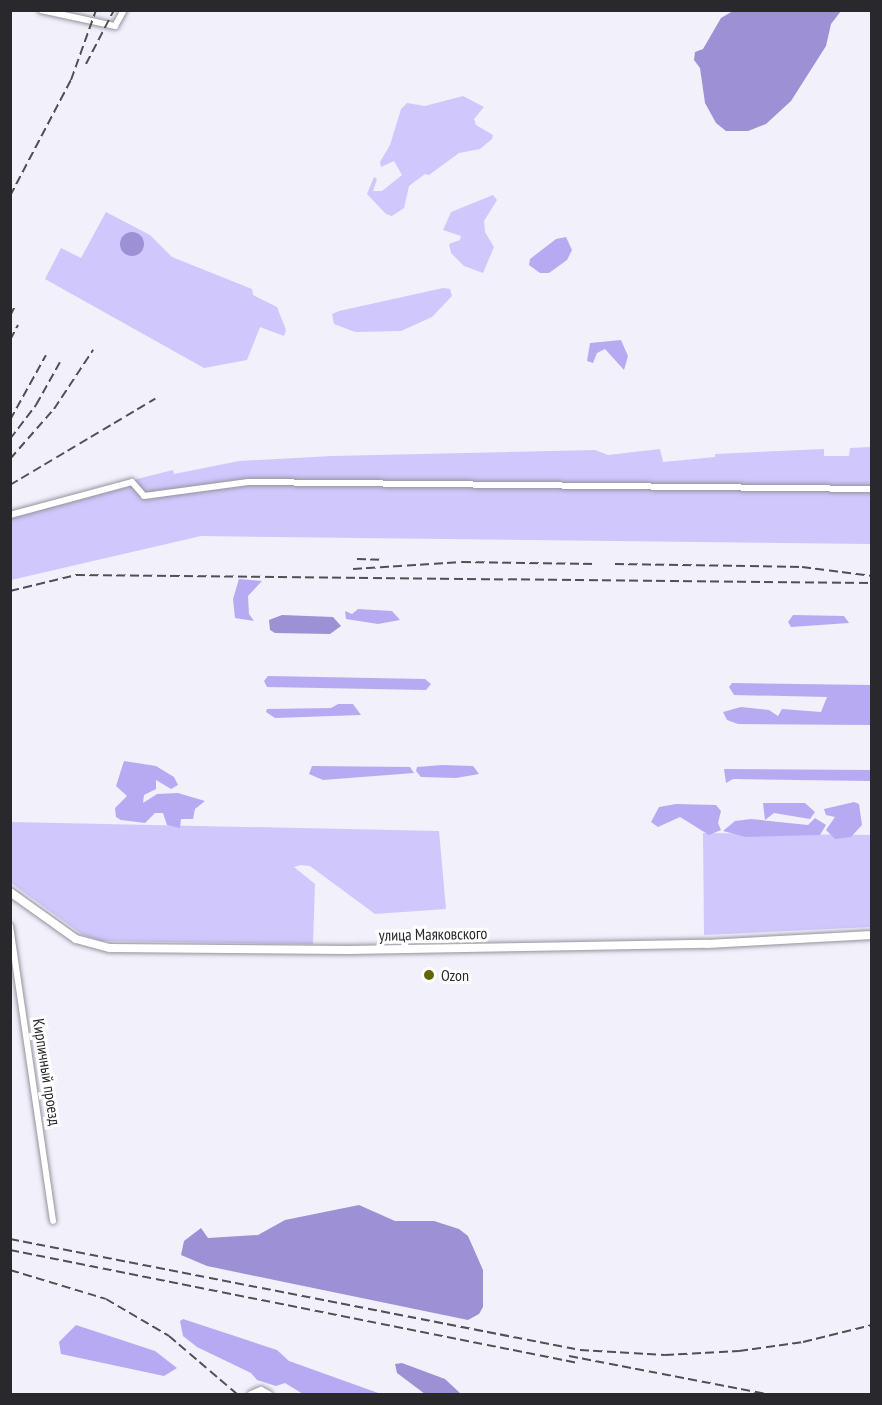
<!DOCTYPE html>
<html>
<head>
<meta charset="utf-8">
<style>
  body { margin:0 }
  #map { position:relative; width:882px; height:1405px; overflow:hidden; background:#f2f0fb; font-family:"PT Sans Narrow",sans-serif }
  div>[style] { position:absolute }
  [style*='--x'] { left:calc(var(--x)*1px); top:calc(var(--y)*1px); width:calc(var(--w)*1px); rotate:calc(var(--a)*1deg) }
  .green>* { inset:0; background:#d0c7fc }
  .forest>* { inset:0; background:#b8aaf2 }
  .water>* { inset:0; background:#9e90d5 }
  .round { border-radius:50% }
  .roads { filter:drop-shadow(0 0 2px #94939d) drop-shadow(0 0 2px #94939d) }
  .street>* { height:6px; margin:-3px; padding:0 3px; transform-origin:3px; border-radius:3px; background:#fff }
  .secondary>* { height:8px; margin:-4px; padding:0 4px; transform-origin:4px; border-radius:4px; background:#fff }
  .rail>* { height:2px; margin-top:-1px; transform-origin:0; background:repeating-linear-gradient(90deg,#4f4f54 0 9px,transparent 0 13.5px) }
  .dots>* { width:16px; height:16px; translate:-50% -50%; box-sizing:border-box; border:3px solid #fff; border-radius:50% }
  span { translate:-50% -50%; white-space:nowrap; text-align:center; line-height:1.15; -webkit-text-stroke:6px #fff; paint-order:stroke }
  .street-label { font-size:16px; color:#29292d }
  .poi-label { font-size:16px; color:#29292d }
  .left { translate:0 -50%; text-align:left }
  .frame { position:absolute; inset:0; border:12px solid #29292d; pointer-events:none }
</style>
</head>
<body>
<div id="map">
  <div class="green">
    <i style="clip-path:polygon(463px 96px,484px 107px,474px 119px,476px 125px,493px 135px,492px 139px,480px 149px,459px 153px,429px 175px,425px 174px,409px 186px,404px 208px,392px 216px,386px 214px,367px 194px,374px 177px,377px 179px,373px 191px,382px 191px,402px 175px,394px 161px,381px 167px,380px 162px,390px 145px,401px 109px,407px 103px,425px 106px)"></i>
    <i style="clip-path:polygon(493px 195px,497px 200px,484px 221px,485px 232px,494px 247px,483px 273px,464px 266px,451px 253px,449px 244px,460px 240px,461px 236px,443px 230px,451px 212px)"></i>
    <i style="clip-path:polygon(106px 212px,150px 235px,172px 257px,252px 289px,253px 295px,277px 307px,286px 330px,284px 336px,260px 327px,247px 360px,204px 368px,45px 279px,61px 248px,81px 258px)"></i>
    <i style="clip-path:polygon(443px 288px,450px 289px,452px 296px,432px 317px,401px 331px,355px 332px,334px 324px,332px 314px,339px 311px)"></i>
    <i style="clip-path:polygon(871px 447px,871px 544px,201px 536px,11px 580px,10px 516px,128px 487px,137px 479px,173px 470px,174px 474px,239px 461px,332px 456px,595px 450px,608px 455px,660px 449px,663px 462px,715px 457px,715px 454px,824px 449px,824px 456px,849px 456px,850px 448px)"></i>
    <i style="clip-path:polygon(11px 822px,439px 831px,446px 909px,375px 914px,310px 866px,301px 865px,294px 867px,315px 884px,313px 944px,102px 941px,83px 935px,11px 883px)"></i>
    <i style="clip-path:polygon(703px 833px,871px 835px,871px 927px,704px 935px)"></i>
  </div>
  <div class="forest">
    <i style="clip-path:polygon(566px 237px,572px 250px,567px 260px,549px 273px,540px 273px,529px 265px,530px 259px,556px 239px)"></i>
    <i style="clip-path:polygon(621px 340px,628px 356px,624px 370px,605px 349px,597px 353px,593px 363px,587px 361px,590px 343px)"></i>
    <i style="clip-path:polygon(239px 579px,262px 581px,248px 596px,249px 614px,254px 621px,235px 618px,233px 599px)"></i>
    <i style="clip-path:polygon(358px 609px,392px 611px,400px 620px,378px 624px,346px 619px,345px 611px,352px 614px)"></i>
    <i style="clip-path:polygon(793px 615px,844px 616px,849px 623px,791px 627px,788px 622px)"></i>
    <i style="clip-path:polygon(268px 676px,425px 679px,431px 684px,426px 690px,267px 687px,264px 681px)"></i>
    <i style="clip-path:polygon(732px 683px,871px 685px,871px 725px,738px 724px,727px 720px,723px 712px,741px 707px,769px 710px,778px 716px,782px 709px,821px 712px,827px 697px,734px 695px,729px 687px)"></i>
    <i style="clip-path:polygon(338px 704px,353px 704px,361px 715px,275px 718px,266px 712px,267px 709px,331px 708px)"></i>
    <i style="clip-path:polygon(124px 761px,156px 766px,174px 777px,178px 785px,171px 789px,156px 780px,156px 789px,144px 795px,143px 803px,157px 794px,178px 793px,205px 801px,195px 809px,193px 819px,181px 819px,180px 828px,167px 825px,163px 813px,155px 813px,145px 823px,121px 820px,116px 817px,115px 808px,127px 796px,116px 786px)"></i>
    <i style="clip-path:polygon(442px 765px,473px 766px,479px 774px,456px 778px,421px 777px,416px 771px,417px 767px)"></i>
    <i style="clip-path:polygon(312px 766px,410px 767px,414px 773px,323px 780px,309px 774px)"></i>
    <i style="clip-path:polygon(724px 769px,871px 770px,871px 781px,733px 779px,726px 783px)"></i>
    <i style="clip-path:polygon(854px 802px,859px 804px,862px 825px,851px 837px,835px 839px,826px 830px,835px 817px,826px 815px,824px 809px)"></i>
    <i style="clip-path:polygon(763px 803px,805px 803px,815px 812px,810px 819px,774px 813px,765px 820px)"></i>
    <i style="clip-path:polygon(676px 804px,716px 805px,721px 811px,718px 823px,721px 830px,709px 835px,680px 817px,658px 827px,651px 822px,659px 807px)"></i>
    <i style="clip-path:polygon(815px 818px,826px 825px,820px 835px,746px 837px,723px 831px,735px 821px,751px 819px,808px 825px)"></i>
    <i style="clip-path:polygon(183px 1319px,277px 1350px,289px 1361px,381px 1394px,303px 1394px,285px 1383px,276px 1386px,257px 1380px,251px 1373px,197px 1347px,183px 1336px,180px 1321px)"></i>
    <i style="clip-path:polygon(76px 1325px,155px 1351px,177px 1368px,164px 1376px,61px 1354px,59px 1342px)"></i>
  </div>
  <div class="water">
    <i style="clip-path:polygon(733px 11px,841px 11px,831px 24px,826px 46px,791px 101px,766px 124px,748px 131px,726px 131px,716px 123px,705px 103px,700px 68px,694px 60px,695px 52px,703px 49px,721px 18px)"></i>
    <i class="round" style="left:120px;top:232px;width:24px;height:24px"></i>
    <i style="clip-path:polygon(282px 615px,333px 617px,341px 626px,330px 634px,275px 633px,270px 630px,269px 620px)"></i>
    <i style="clip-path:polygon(359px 1205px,395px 1221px,434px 1221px,459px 1229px,468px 1236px,483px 1270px,483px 1307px,479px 1314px,468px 1320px,207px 1266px,181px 1255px,184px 1241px,201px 1228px,208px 1238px,258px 1235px,285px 1220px)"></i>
    <i style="clip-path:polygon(402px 1363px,445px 1379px,461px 1394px,425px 1394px,397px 1373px,395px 1364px)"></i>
  </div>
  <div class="roads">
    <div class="street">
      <i style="--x:41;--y:10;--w:76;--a:12.2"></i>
      <i style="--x:115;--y:26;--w:18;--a:-61"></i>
      <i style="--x:10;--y:515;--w:126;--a:-15.1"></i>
      <i style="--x:132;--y:482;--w:18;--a:49"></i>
      <i style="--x:144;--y:496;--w:105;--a:-7.7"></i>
      <i style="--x:248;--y:482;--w:624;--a:0.64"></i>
      <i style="--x:10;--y:926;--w:298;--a:81.7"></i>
      <i style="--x:251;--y:1394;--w:11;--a:-22"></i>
      <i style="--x:261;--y:1390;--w:9;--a:27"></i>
    </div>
    <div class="secondary">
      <i style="--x:10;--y:892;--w:81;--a:35.5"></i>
      <i style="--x:76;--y:939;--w:35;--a:15"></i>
      <i style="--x:110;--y:948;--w:238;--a:0.5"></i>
      <i style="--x:348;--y:950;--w:359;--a:-1"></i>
      <i style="--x:707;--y:944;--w:165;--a:-3.1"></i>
    </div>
  </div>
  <div class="rail">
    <i style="--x:86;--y:64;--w:61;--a:-62.6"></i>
    <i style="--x:10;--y:196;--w:131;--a:-62.3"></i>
    <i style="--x:71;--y:80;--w:74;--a:-70.3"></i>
    <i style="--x:10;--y:316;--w:13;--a:-63"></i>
    <i style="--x:10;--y:340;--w:17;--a:-62"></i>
    <i style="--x:10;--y:420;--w:74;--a:-61"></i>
    <i style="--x:10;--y:439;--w:43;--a:-52.6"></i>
    <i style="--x:36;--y:405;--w:49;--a:-60.8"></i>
    <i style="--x:10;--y:459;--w:67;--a:-48.7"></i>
    <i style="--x:54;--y:409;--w:71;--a:-56.5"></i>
    <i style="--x:10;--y:485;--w:169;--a:-30.7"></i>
    <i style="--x:357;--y:559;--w:24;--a:2"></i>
    <i style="--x:615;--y:564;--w:187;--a:0.9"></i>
    <i style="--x:802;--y:567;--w:71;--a:7.3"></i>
    <i style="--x:353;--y:569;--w:109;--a:-3.7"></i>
    <i style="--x:462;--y:562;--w:134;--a:0.9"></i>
    <i style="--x:10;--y:591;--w:68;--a:-13.6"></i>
    <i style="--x:76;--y:575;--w:796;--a:0.58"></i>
    <i style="--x:10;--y:1239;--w:581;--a:11.02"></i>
    <i style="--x:580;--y:1350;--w:85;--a:3.4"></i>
    <i style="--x:665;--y:1355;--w:74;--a:-3.1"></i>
    <i style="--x:739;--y:1351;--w:65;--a:-8"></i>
    <i style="--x:803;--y:1342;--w:71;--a:-13.8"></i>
    <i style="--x:10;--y:1250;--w:579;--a:11.25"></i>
    <i style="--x:10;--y:1270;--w:100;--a:16.8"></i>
    <i style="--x:106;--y:1299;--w:73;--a:30.4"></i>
    <i style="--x:169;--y:1336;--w:89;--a:40.5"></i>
    <i style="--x:569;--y:1356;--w:201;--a:10.9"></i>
  </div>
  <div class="dots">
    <i style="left:429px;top:975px;background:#626705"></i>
  </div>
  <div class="street-label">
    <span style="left:433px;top:934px;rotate:-1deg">улица Маяковского</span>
    <span style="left:47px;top:1072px;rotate:81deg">Кирпичный проезд</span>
  </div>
  <div class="poi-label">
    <span class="left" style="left:441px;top:975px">Ozon</span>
  </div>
  <div class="frame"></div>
</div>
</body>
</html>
